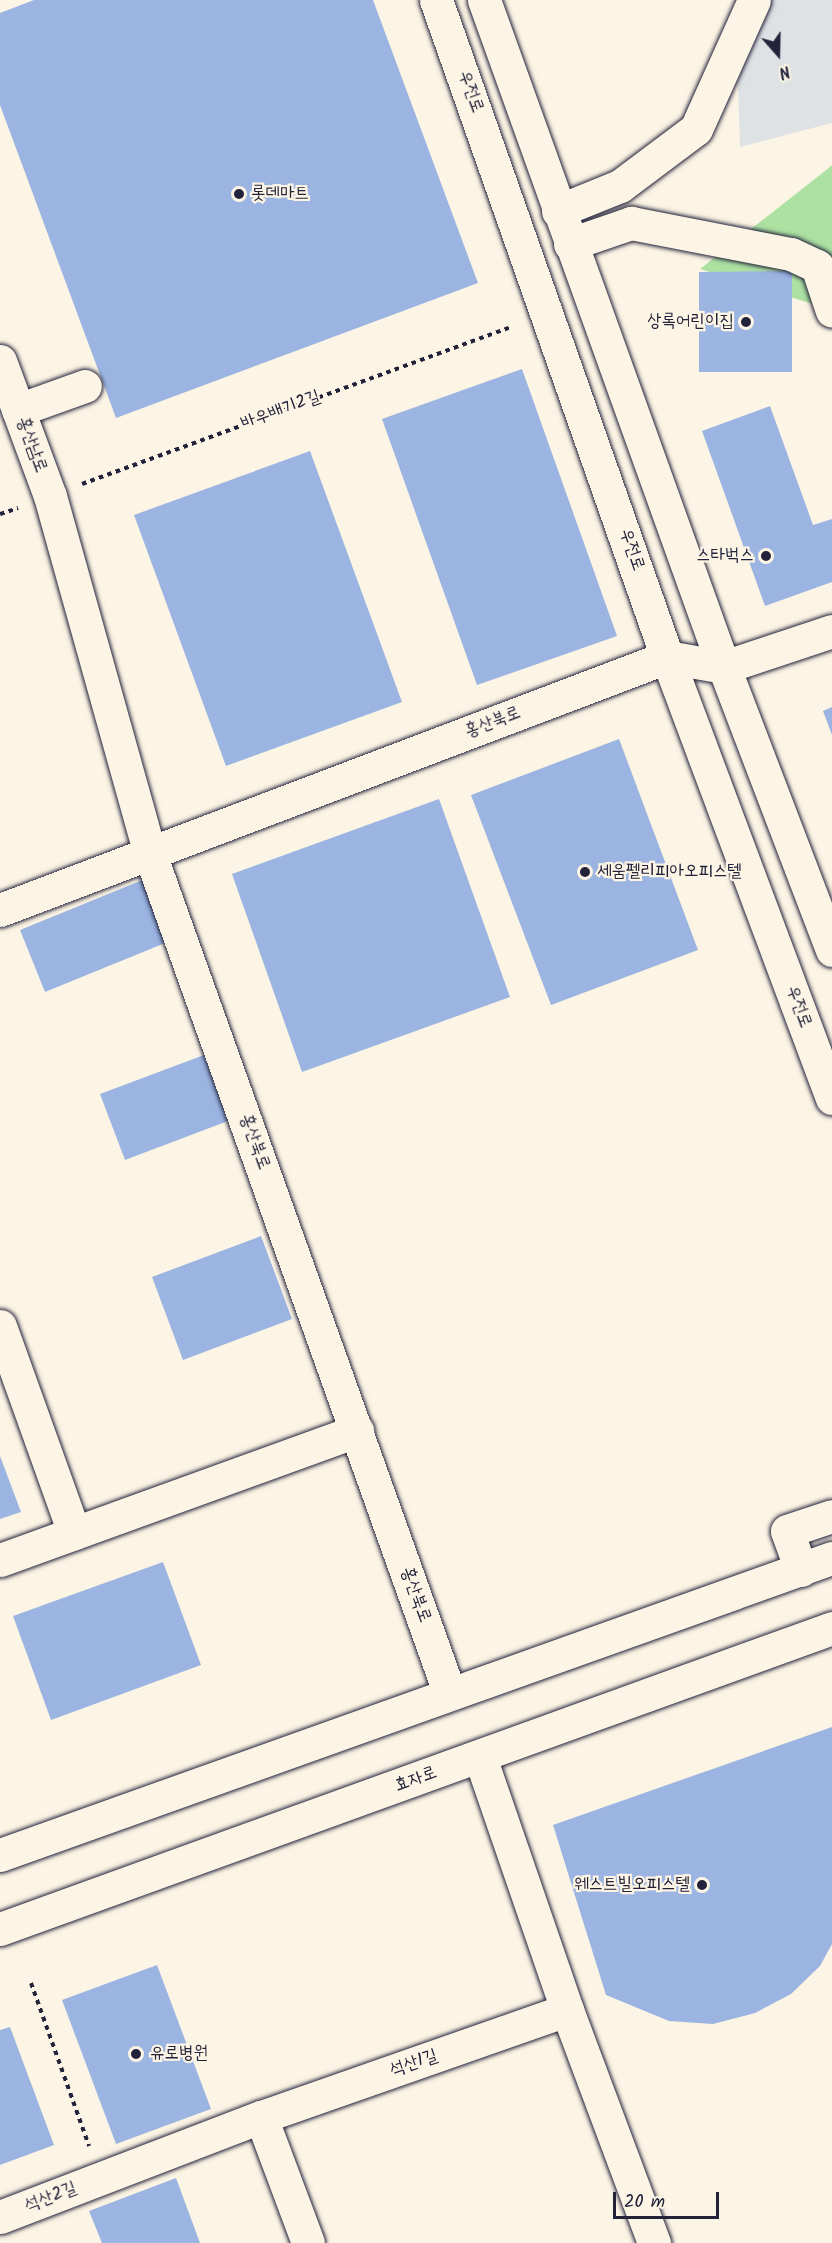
<!DOCTYPE html>
<html>
<head>
<meta charset="utf-8">
<style>
  body { margin:0 }
  #map { position:relative; width:832px; height:2243px; overflow:hidden; background:#fcf5e5; font-family:Kalam,"Poor Story",sans-serif }
  div>[style] { position:absolute }
  [style*='--x'] { left:calc(var(--x)*1px); top:calc(var(--y)*1px); width:calc(var(--w)*1px); rotate:calc(var(--a)*1deg) }
  .built>* { inset:0; background:#dfe2e4 }
  .green>* { inset:0; background:#ade1a2 }
  .building>* { inset:0; background:#9bb4e1 }
  .path>* { height:4px; margin-top:-2px; transform-origin:0; background:repeating-linear-gradient(90deg,#22223b 0 4.5px,transparent 0 9px) }
  .roads { filter:drop-shadow(0 0 2px #22223b) drop-shadow(0 0 2px #22223b) }
  .minor>* { height:33px; margin:-16.5px; padding:0 16.5px; transform-origin:16.5px; border-radius:16.5px; background:#fcf5e5 }
  .dots>* { width:16px; height:16px; translate:-50% -50%; box-sizing:border-box; border:3px solid #fcf5e5; border-radius:50% }
  span { translate:-50% -50%; white-space:nowrap; text-align:center; line-height:1.15; -webkit-text-stroke:4.5px #fcf5e5; paint-order:stroke }
  .street-label { font-size:18px; color:#22223b }
  .poi-label { font-size:18px; color:#22223b }
  .left { translate:0 -50%; text-align:left }
  .right { translate:-100% -50%; text-align:right }
  .north { position:absolute; left:748px; top:24px; width:60px; height:60px; -webkit-text-stroke:4px #fcf5e5; paint-order:stroke; rotate:160deg; font-size:16px; font-weight:700; line-height:24px; text-align:center; color:#22223b }
  .north::after { content:''; display:block; margin:auto; width:21px; height:27px; background:#22223b; clip-path:polygon(50% 0,100% 100%,50% 72%,0 100%) }
  .scale { position:absolute; left:613px; top:2192px; width:106px; height:27px; box-sizing:border-box; border:3px solid #22223b; border-top:0; padding-left:8px; font-size:18px; line-height:21px; white-space:nowrap; color:#22223b; -webkit-text-stroke:4px #fcf5e5; paint-order:stroke }
</style>
</head>
<body>
<div id="map">
  <div class="built">
    <i style="clip-path:polygon(735px 0,832px 0,832px 123px,740px 147px)"></i>
  </div>
  <div class="green">
    <i style="clip-path:polygon(832px 165px,832px 310px,700px 269px,825px 171px)"></i>
  </div>
  <div class="building">
    <i style="clip-path:polygon(34px 0,373px 0,478px 283px,116px 418px,0 105px,0 13px)"></i>
    <i style="clip-path:polygon(792px 271px,792px 372px,699px 372px,699px 272px)"></i>
    <i style="clip-path:polygon(522px 369px,617px 636px,477px 685px,382px 419px)"></i>
    <i style="clip-path:polygon(770px 406px,813px 525px,832px 519px,832px 582px,765px 606px,702px 431px)"></i>
    <i style="clip-path:polygon(310px 451px,402px 702px,226px 766px,134px 515px)"></i>
    <i style="clip-path:polygon(832px 707px,832px 735px,823px 711px)"></i>
    <i style="clip-path:polygon(619px 739px,698px 950px,551px 1005px,471px 795px)"></i>
    <i style="clip-path:polygon(439px 799px,510px 997px,302px 1072px,232px 874px)"></i>
    <i style="clip-path:polygon(145px 879px,170px 941px,45px 992px,20px 930px)"></i>
    <i style="clip-path:polygon(204px 1055px,228px 1121px,125px 1160px,100px 1094px)"></i>
    <i style="clip-path:polygon(261px 1236px,292px 1319px,183px 1360px,152px 1277px)"></i>
    <i style="clip-path:polygon(0 1456px,21px 1512px,0 1519px)"></i>
    <i style="clip-path:polygon(163px 1562px,201px 1665px,51px 1720px,13px 1616px)"></i>
    <i style="clip-path:polygon(832px 1727px,832px 1944px,820px 1966px,791px 1994px,755px 2013px,713px 2024px,669px 2021px,606px 1995px,553px 1825px)"></i>
    <i style="clip-path:polygon(157px 1965px,211px 2109px,116px 2144px,62px 2000px)"></i>
    <i style="clip-path:polygon(10px 2027px,54px 2145px,0 2165px,0 2030px)"></i>
    <i style="clip-path:polygon(176px 2178px,200px 2243px,102px 2243px,89px 2211px)"></i>
  </div>
  <div class="path">
    <i style="--x:82;--y:484;--w:458;--a:-20.1"></i>
    <i style="--x:0;--y:514;--w:19;--a:-18"></i>
    <i style="--x:31;--y:1983;--w:173;--a:70.4"></i>
  </div>
  <div class="roads">
    <div class="minor">
      <i style="--x:436;--y:0;--w:696;--a:70.63"></i>
      <i style="--x:667;--y:657;--w:471;--a:69.5"></i>
      <i style="--x:484;--y:0;--w:695;--a:70.24"></i>
      <i style="--x:719;--y:654;--w:317;--a:69.1"></i>
      <i style="--x:558;--y:211;--w:67;--a:-22"></i>
      <i style="--x:620;--y:186;--w:95;--a:-36.9"></i>
      <i style="--x:696;--y:129;--w:141;--a:-65.8"></i>
      <i style="--x:570;--y:244;--w:65;--a:-19"></i>
      <i style="--x:631;--y:223;--w:163;--a:11"></i>
      <i style="--x:791;--y:254;--w:29;--a:25"></i>
      <i style="--x:817;--y:266;--w:47;--a:71.6"></i>
      <i style="--x:0;--y:361;--w:144;--a:69.7"></i>
      <i style="--x:50;--y:496;--w:372;--a:74.4"></i>
      <i style="--x:150;--y:854;--w:890;--a:70.36"></i>
      <i style="--x:18;--y:410;--w:71;--a:-19.7"></i>
      <i style="--x:0;--y:910;--w:713;--a:-20.77"></i>
      <i style="--x:667;--y:657;--w:58;--a:10"></i>
      <i style="--x:724;--y:667;--w:114;--a:-18.4"></i>
      <i style="--x:0;--y:1326;--w:220;--a:70.3"></i>
      <i style="--x:0;--y:1560;--w:380;--a:-19.9"></i>
      <i style="--x:801;--y:1570;--w:41;--a:-109.7"></i>
      <i style="--x:787;--y:1531;--w:47;--a:-18.4"></i>
      <i style="--x:480;--y:1757;--w:268;--a:71"></i>
      <i style="--x:567;--y:2010;--w:249;--a:69.5"></i>
      <i style="--x:0;--y:1855;--w:883;--a:-19.65"></i>
      <i style="--x:0;--y:1929;--w:885;--a:-19.89"></i>
      <i style="--x:261;--y:2117;--w:134;--a:69.5"></i>
      <i style="--x:0;--y:2217;--w:280;--a:-21"></i>
      <i style="--x:261;--y:2117;--w:324;--a:-19.3"></i>
    </div>
  </div>
  <div class="dots">
    <i style="left:239px;top:194px;background:#22223b"></i>
    <i style="left:746px;top:322px;background:#22223b"></i>
    <i style="left:766px;top:556px;background:#22223b"></i>
    <i style="left:585px;top:872px;background:#22223b"></i>
    <i style="left:702px;top:1885px;background:#22223b"></i>
    <i style="left:136px;top:2054px;background:#22223b"></i>
  </div>
  <div class="street-label">
    <span style="left:470px;top:92px;rotate:70deg">우전로</span>
    <span style="left:281px;top:411px;rotate:-20deg">바우배기2길</span>
    <span style="left:31px;top:445px;rotate:70deg">홍산남로</span>
    <span style="left:631px;top:550px;rotate:71deg">우전로</span>
    <span style="left:493px;top:723px;rotate:-21deg">홍산북로</span>
    <span style="left:798px;top:1007px;rotate:70deg">우전로</span>
    <span style="left:254px;top:1142px;rotate:70deg">홍산북로</span>
    <span style="left:415px;top:1595px;rotate:70deg">홍산북로</span>
    <span style="left:416px;top:1780px;rotate:-20deg">효자로</span>
    <span style="left:414px;top:2064px;rotate:-19deg">석산1길</span>
    <span style="left:51px;top:2198px;rotate:-21deg">석산2길</span>
  </div>
  <div class="poi-label">
    <span class="left" style="left:251px;top:194px">롯데마트</span>
    <span class="right" style="left:734px;top:322px">상록어린이집</span>
    <span class="right" style="left:754px;top:556px">스타벅스</span>
    <span class="left" style="left:597px;top:872px">세움펠리피아오피스텔</span>
    <span class="right" style="left:690px;top:1885px">웨스트빌오피스텔</span>
    <span class="left" style="left:150px;top:2054px">유로병원</span>
  </div>
  <div class="north">N</div>
  <div class="scale">20 m</div>
</div>
</body>
</html>
